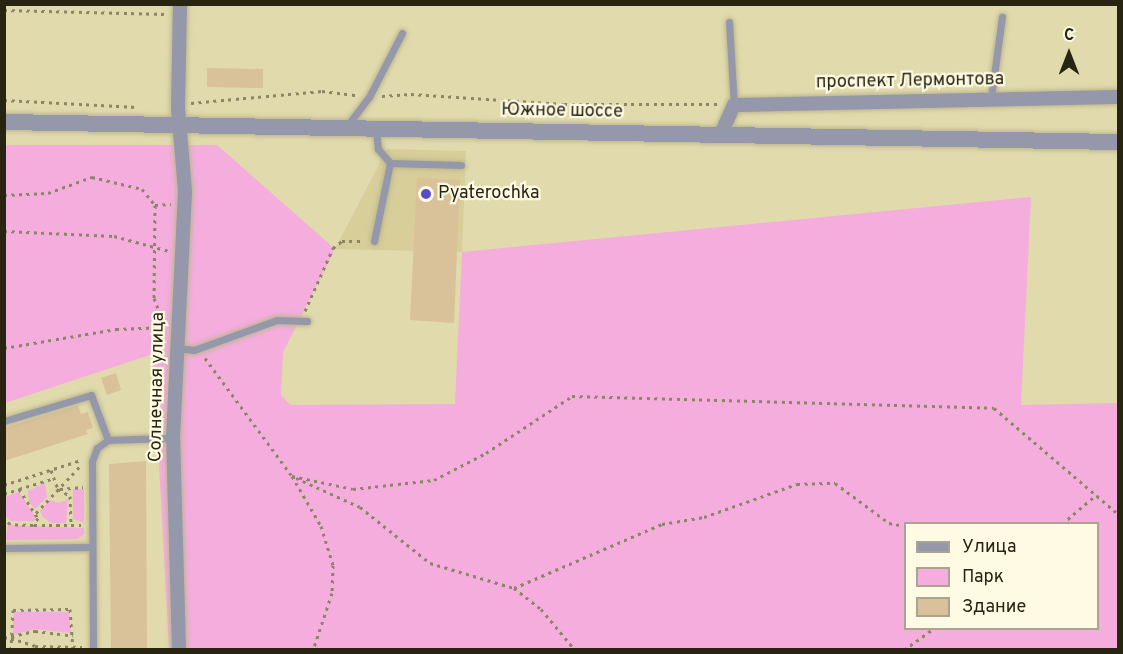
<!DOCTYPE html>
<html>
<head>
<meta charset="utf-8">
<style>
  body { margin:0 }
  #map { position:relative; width:1123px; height:654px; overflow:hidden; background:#e1daad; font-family:Overpass,sans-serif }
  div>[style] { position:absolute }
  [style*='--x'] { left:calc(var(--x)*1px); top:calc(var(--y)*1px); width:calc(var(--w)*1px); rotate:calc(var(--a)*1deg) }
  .built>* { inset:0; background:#d7ce99 }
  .green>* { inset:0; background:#f4addd }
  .building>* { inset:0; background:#d9c199 }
  .path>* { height:3px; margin-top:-1.5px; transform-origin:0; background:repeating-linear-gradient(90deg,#8b8665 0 3px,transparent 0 7.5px) }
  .roads { filter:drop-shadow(0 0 2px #bcb68e) drop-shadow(0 0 2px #bcb68e) }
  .service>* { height:7px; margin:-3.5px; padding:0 3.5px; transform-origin:3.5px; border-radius:3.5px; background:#9597aa }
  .minor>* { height:14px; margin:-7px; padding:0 7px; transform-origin:7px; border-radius:7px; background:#9597aa }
  .tertiary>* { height:16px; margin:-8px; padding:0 8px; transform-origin:8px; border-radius:8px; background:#9597aa }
  .dots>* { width:16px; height:16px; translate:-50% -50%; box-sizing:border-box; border:3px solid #fefae4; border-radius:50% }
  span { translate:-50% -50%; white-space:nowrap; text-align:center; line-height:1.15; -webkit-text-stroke:4.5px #fefae4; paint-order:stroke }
  .street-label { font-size:18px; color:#272412 }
  .poi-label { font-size:18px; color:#272412 }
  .left { translate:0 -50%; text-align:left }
  .frame { position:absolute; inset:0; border:6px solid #272412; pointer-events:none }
  .legend { position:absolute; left:904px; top:522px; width:195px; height:108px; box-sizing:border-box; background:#fefae4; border:2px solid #a8a490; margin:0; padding:8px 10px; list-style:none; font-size:18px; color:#272412 }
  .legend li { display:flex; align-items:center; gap:12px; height:30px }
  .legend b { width:30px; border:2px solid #a8a490 }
  .north { position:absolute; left:1039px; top:24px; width:60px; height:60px; -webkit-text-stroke:4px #fefae4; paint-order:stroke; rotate:0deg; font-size:16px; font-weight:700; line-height:24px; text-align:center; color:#272412 }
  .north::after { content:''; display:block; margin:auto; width:21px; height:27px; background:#272412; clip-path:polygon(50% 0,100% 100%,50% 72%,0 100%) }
</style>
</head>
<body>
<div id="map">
  <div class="built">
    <i style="clip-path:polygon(387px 149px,466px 151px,462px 252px,335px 249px)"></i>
  </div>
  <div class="green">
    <i style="clip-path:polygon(evenodd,5px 145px,217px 145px,335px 249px,283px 352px,281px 395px,290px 405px,455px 404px,462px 252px,1031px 197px,1021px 405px,1118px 403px,1118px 649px,169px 649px,153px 354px,5px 403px,5px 145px,906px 524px,1098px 524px,1098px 628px,906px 628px,906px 524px)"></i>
    <i style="clip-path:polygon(45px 483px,47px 497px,35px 509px,29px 502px,28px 491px)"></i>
    <i style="clip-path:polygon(73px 489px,84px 489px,84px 523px,73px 519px)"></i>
    <i style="clip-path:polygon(19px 492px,34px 514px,35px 521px,11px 521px,6px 517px,5px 497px)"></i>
    <i style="clip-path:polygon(68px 499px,66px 523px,51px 523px,43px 517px,40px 511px,50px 500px,59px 503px)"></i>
    <i style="clip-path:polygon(8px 525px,84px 528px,84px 534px,78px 539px,5px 540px)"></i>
    <i style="clip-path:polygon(14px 612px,69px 612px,71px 633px,34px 629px,13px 635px)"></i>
  </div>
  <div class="building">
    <i style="clip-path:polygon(207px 68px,263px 69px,263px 88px,207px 87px)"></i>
    <i style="clip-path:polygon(417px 178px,460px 180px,454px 323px,410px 320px)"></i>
    <i style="clip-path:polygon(116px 373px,121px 390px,107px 395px,101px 378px)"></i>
    <i style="clip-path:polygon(78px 405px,81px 414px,88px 412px,93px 428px,86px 430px,88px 434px,4px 461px,4px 428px)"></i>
    <i style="clip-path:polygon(146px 461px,147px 650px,111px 650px,109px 464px)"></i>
  </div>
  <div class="path">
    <i style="--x:4;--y:10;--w:162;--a:1.4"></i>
    <i style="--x:382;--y:96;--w:29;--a:-4"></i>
    <i style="--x:411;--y:94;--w:153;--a:3.7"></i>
    <i style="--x:564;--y:104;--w:156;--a:0"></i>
    <i style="--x:4;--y:100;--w:133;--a:3"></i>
    <i style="--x:191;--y:103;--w:132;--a:-5.2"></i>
    <i style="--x:322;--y:91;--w:35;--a:7"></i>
    <i style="--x:4;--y:195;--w:44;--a:-2.6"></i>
    <i style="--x:48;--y:193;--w:47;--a:-20"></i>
    <i style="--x:92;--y:177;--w:51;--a:13.5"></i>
    <i style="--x:142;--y:189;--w:21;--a:51"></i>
    <i style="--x:155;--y:205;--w:16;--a:-4"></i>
    <i style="--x:155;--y:205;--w:93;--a:90.6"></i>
    <i style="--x:154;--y:298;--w:25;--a:69"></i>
    <i style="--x:4;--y:231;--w:110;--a:2.6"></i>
    <i style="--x:114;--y:236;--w:57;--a:15.3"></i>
    <i style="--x:305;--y:311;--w:69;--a:-66"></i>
    <i style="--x:333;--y:248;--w:11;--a:-38"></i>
    <i style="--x:342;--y:241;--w:21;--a:0"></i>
    <i style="--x:4;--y:348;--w:114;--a:-9.6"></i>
    <i style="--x:116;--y:329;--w:50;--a:-2.3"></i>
    <i style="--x:205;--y:358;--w:147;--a:53.6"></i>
    <i style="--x:292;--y:476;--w:58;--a:59.9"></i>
    <i style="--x:321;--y:526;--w:41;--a:72.9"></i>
    <i style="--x:333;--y:565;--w:28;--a:92"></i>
    <i style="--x:332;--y:593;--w:60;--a:108.4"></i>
    <i style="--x:51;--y:470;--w:20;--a:70"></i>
    <i style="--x:58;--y:489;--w:14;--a:30"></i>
    <i style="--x:70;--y:496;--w:29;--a:88"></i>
    <i style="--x:292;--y:476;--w:62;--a:12"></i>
    <i style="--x:353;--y:489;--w:81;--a:-6.3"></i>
    <i style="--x:434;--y:480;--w:59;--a:-27.4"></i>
    <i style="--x:486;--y:453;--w:103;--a:-33.5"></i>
    <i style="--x:572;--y:396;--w:422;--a:1.6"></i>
    <i style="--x:994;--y:408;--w:163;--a:40.5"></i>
    <i style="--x:296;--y:478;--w:70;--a:24.4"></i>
    <i style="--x:360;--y:507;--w:90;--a:38.7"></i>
    <i style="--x:430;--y:563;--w:88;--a:16.6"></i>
    <i style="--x:514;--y:588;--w:34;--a:38"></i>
    <i style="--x:541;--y:609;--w:53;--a:50.3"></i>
    <i style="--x:4;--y:485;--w:81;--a:-18"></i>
    <i style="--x:19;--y:489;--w:37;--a:-17"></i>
    <i style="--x:60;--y:489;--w:23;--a:-5"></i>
    <i style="--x:4;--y:494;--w:16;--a:-18"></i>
    <i style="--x:19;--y:489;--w:35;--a:57"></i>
    <i style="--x:38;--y:518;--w:9;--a:126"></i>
    <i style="--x:33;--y:525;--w:23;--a:-178"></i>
    <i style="--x:10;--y:524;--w:8;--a:-135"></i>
    <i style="--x:36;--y:513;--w:67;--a:-46.8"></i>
    <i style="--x:1062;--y:524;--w:45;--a:-40.5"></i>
    <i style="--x:34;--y:525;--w:47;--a:0"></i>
    <i style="--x:514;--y:588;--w:161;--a:-23.4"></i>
    <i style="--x:662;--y:524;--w:43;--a:-9.5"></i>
    <i style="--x:704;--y:517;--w:99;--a:-19.5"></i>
    <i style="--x:797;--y:484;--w:38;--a:-2"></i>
    <i style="--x:835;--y:483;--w:67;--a:36.5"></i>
    <i style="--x:889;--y:523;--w:17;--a:10"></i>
    <i style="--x:4;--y:638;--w:32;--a:-13"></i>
    <i style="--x:35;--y:631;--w:38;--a:7"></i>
    <i style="--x:11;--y:638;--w:25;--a:18"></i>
    <i style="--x:35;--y:646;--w:47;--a:1.2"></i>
    <i style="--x:11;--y:650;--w:40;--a:-87.1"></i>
    <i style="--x:13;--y:610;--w:57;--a:-1"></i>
    <i style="--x:70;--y:609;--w:41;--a:85.8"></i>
    <i style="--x:904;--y:650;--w:37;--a:-36"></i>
  </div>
  <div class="roads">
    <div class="service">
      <i style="--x:729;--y:22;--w:83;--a:86.6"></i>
      <i style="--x:991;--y:98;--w:82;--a:-82.3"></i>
      <i style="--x:347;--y:126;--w:36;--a:-53"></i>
      <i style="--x:369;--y:97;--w:72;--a:-62.7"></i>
      <i style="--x:376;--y:128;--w:21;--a:85"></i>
      <i style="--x:378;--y:149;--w:18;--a:49"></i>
      <i style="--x:390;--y:163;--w:71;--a:1.6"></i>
      <i style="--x:374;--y:241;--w:80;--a:-78.4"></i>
      <i style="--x:177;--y:348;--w:17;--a:7"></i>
      <i style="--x:194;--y:350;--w:88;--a:-19.9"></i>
      <i style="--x:277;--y:320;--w:30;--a:2"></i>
      <i style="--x:4;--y:421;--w:91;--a:-16.6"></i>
      <i style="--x:91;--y:395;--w:48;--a:69.3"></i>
      <i style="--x:6;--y:548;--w:86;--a:-0.7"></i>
      <i style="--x:93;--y:650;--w:189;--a:-90.3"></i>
      <i style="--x:92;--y:461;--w:14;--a:-69"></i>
      <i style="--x:97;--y:448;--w:14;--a:-36"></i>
      <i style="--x:108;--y:440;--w:65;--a:-1.8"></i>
    </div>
    <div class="minor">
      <i style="--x:721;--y:134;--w:32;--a:-66"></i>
      <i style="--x:734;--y:105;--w:384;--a:-1.2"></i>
      <i style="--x:179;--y:650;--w:212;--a:-91.6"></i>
      <i style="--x:173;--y:438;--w:247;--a:-87.2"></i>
      <i style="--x:185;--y:191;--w:83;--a:-94.8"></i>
      <i style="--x:178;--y:108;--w:104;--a:-88.9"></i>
    </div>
    <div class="tertiary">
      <i style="--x:4;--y:122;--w:1114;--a:1.03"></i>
    </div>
  </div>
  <div class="dots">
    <i style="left:426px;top:194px;background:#544fc7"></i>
  </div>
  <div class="street-label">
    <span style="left:910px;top:82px;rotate:-1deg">проспект Лермонтова</span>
    <span style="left:562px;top:112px;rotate:1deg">Южное шоссе</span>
    <span style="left:158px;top:387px;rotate:-89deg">Солнечная улица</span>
  </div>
  <div class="poi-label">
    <span class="left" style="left:438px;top:194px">Pyaterochka</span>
  </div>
  <div class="frame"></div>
  <ul class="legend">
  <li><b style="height:8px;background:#9597aa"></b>Улица</li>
  <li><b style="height:16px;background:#f4addd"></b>Парк</li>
  <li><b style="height:16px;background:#d9c199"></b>Здание</li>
  </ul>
  <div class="north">С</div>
</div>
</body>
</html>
